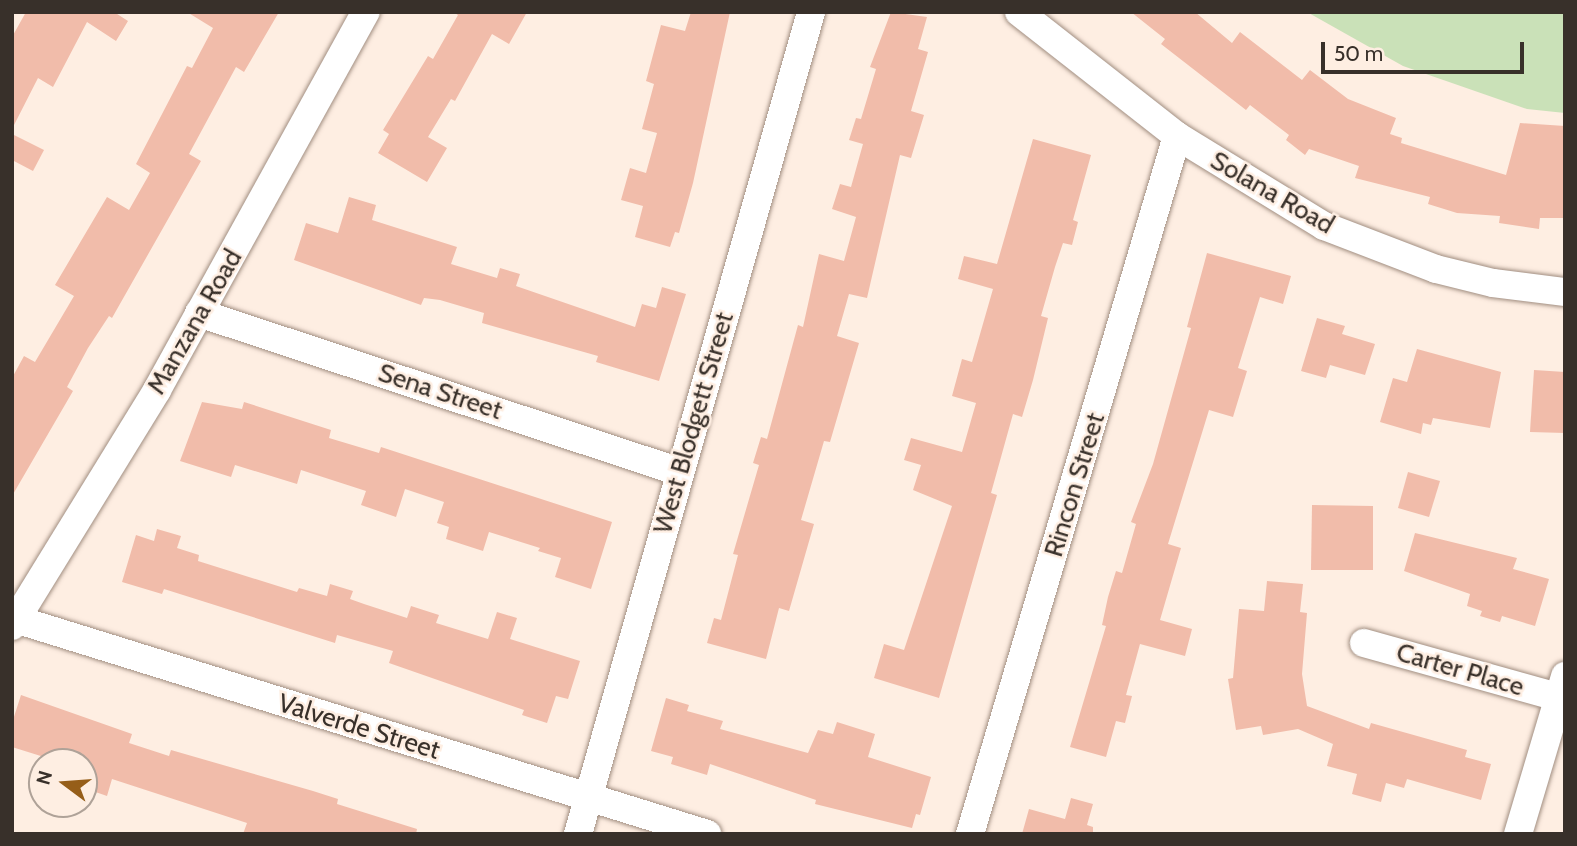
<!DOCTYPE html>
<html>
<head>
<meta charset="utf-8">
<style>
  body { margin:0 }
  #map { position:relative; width:1577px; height:846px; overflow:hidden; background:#feeee2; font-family:Cabin,sans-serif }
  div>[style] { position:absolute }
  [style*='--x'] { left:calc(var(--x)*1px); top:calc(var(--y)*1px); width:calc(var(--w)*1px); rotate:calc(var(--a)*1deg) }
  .green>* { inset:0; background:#cae1b8 }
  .building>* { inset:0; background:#f1bcaa }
  .roads { filter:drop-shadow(0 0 2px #a18e81) drop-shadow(0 0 2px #a18e81) }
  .street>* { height:28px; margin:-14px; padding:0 14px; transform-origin:14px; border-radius:14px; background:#fff }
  span { translate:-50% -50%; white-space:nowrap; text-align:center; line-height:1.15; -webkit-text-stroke:5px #feeee2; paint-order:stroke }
  .street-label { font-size:26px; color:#38302a }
  .frame { position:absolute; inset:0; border:14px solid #38302a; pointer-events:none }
  .north { position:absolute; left:28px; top:748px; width:70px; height:70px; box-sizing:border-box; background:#feeee2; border:2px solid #afa298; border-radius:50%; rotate:286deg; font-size:19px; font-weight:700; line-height:28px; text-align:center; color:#38302a }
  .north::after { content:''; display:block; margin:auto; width:24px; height:32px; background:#965e19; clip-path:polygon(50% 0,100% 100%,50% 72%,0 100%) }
  .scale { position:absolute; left:1321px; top:42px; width:203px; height:32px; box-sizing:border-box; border:4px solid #38302a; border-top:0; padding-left:9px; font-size:21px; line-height:24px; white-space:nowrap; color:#38302a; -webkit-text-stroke:5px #feeee2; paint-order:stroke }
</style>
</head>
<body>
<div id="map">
  <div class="green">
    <i style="clip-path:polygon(1307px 12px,1565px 12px,1565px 113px,1527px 109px,1403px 66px)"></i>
  </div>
  <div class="building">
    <i style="clip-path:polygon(26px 12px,114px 12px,128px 21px,116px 41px,87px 22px,53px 87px,38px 78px,12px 129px,12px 37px)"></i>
    <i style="clip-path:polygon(187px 12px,279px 12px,244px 72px,236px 67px,189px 154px,201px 161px,112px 318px,109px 316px,88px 348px,67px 387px,73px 391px,12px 496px,12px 378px,24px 356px,35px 362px,74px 296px,55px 285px,107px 197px,129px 210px,150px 173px,136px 164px,187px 66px,192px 68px,213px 28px)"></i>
    <i style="clip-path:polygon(453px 12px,527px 12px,509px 44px,492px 34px,455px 101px,451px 99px,428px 137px,447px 148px,427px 182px,378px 153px,389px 134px,383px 130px,428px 56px,433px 59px,458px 15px)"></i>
    <i style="clip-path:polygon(691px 12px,730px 12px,693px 183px,679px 233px,675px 232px,670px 247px,635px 237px,643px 206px,621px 200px,630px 168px,646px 173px,657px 133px,642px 129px,654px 84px,646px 81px,661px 25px,685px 31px)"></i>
    <i style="clip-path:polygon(891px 12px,927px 17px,918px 49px,928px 52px,911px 111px,924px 115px,911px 158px,900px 155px,867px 298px,849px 294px,837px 336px,859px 343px,830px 442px,824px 441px,801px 520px,814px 524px,789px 611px,779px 608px,766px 659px,707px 643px,714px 618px,721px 620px,738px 555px,733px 554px,759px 465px,753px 463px,761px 437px,767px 439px,798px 325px,803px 327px,819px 254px,844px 261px,856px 217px,832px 209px,840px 184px,851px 187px,863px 144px,849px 140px,856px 118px,861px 119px,876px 69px,870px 67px)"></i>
    <i style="clip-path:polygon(1131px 12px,1195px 12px,1232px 43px,1240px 32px,1302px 80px,1310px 70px,1348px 99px,1396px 118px,1390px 134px,1402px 138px,1401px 143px,1506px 175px,1520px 123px,1565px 126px,1565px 218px,1540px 218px,1539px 229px,1499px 223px,1500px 216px,1457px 213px,1428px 204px,1430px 197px,1355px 178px,1359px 166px,1309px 149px,1305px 155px,1286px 140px,1289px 135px,1250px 105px,1246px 110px,1161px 44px,1165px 39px)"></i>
    <i style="clip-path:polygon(12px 134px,44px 150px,33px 171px,12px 160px)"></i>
    <i style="clip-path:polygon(1033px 139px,1091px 155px,1073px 220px,1078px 222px,1072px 245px,1063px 243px,1055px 267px,1041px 316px,1048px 318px,1033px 380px,1022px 417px,1013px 414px,991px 493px,997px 495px,939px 698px,874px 678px,884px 644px,904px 650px,952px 506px,913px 490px,921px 465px,904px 460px,911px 438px,962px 452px,976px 403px,952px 396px,962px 359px,972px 362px,993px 289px,958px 279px,964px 256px,997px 264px)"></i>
    <i style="clip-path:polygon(349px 197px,376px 205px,372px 220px,457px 247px,451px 264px,497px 278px,500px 268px,520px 274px,516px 286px,635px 327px,642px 304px,656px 308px,662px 287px,686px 294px,659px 381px,596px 362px,598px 356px,482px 323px,484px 313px,440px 300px,424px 298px,421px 305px,294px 260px,306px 223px,338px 233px)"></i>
    <i style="clip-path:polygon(1207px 253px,1291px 276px,1283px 304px,1260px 297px,1238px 368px,1247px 371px,1233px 417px,1209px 410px,1168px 544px,1181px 548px,1160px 620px,1192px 629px,1185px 656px,1140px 644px,1126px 695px,1132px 696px,1125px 723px,1116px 721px,1106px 757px,1070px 747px,1106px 626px,1102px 625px,1108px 597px,1116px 571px,1122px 573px,1136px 524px,1131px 522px,1153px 464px,1191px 328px,1187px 327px)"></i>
    <i style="clip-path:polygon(1317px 318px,1345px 326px,1342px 334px,1375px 344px,1365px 375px,1330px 365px,1326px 378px,1301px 371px)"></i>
    <i style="clip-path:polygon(1417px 349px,1501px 372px,1490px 428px,1433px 418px,1431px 425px,1423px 423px,1421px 434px,1380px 422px,1393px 378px,1407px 382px)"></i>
    <i style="clip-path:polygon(1534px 370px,1565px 372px,1565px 433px,1530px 432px)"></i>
    <i style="clip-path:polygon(202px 402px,242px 409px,244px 402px,331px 430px,329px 438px,379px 453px,381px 447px,612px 522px,591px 589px,555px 577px,561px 558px,538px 551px,540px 548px,489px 532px,483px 551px,446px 539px,449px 527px,437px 523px,444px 502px,405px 489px,396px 517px,361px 505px,366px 491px,301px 470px,297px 484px,235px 465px,231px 477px,180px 461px)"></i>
    <i style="clip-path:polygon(1408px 472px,1440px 481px,1429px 517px,1398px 508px)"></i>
    <i style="clip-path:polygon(1312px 505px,1373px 506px,1373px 570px,1311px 570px)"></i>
    <i style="clip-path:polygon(157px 529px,181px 536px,177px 548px,199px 555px,198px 561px,297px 592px,299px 588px,327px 596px,330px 584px,353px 591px,350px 599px,364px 604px,407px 618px,411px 606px,439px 615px,436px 623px,488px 639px,497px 612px,517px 618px,510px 639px,580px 661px,568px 699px,556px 696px,547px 723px,522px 715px,524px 710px,389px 663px,393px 651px,337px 635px,335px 643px,164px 589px,162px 594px,122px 582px,136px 535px,154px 541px)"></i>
    <i style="clip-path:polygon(1415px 533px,1517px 558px,1513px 569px,1549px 579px,1535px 626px,1502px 616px,1500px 622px,1480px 616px,1482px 611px,1467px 606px,1470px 594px,1404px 571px)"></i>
    <i style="clip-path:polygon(1267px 581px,1303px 584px,1300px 612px,1307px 613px,1302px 674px,1307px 706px,1369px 729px,1371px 723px,1467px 750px,1465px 757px,1491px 764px,1481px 800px,1407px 779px,1404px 788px,1386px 783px,1381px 802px,1352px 794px,1357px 774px,1327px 766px,1333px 744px,1298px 729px,1263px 735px,1261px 726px,1236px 730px,1228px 679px,1233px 678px,1239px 609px,1264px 611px)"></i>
    <i style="clip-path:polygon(21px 695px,132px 734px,129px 743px,169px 756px,171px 750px,313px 791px,338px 799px,337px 804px,417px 829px,416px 834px,243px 834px,247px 823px,112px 779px,107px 796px,84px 788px,84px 762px,60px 762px,12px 747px,12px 723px)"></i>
    <i style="clip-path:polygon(666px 698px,689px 705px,687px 711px,723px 721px,720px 729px,808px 753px,818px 730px,833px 734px,837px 722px,875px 734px,868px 757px,931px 777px,920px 815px,916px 814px,912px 828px,815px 804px,816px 800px,710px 764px,707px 775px,671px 764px,673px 757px,651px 751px)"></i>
    <i style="clip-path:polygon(1071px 798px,1093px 804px,1087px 825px,1093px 827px,1093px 834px,1022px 834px,1029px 809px,1065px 819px)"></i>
  </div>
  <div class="roads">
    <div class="street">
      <i style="--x:1019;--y:12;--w:201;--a:38.1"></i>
      <i style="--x:1177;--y:136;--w:172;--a:31.5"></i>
      <i style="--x:1324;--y:226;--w:120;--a:21"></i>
      <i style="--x:1436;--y:269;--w:59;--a:13.8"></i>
      <i style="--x:1493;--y:283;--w:73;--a:7.1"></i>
      <i style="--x:199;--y:313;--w:507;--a:18.29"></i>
      <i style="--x:12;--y:618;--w:728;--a:17.26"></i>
      <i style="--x:12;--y:626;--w:277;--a:-58.4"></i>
      <i style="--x:157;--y:390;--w:432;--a:-61.1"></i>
      <i style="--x:1364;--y:643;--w:200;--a:15.6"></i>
      <i style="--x:578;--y:834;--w:854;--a:-74.17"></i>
      <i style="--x:970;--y:834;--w:728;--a:-73.48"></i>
      <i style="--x:1518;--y:834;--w:165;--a:-73.4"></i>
    </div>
  </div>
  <div class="street-label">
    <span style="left:1272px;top:193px;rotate:30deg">Solana Road</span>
    <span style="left:195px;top:322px;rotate:-60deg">Manzana Road</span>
    <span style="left:440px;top:392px;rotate:18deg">Sena Street</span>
    <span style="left:694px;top:423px;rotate:-74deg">West Blodgett Street</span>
    <span style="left:1075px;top:485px;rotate:-73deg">Rincon Street</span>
    <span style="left:1460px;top:670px;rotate:16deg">Carter Place</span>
    <span style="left:359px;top:727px;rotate:17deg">Valverde Street</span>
  </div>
  <div class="frame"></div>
  <div class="north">N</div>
  <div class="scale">50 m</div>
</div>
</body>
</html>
